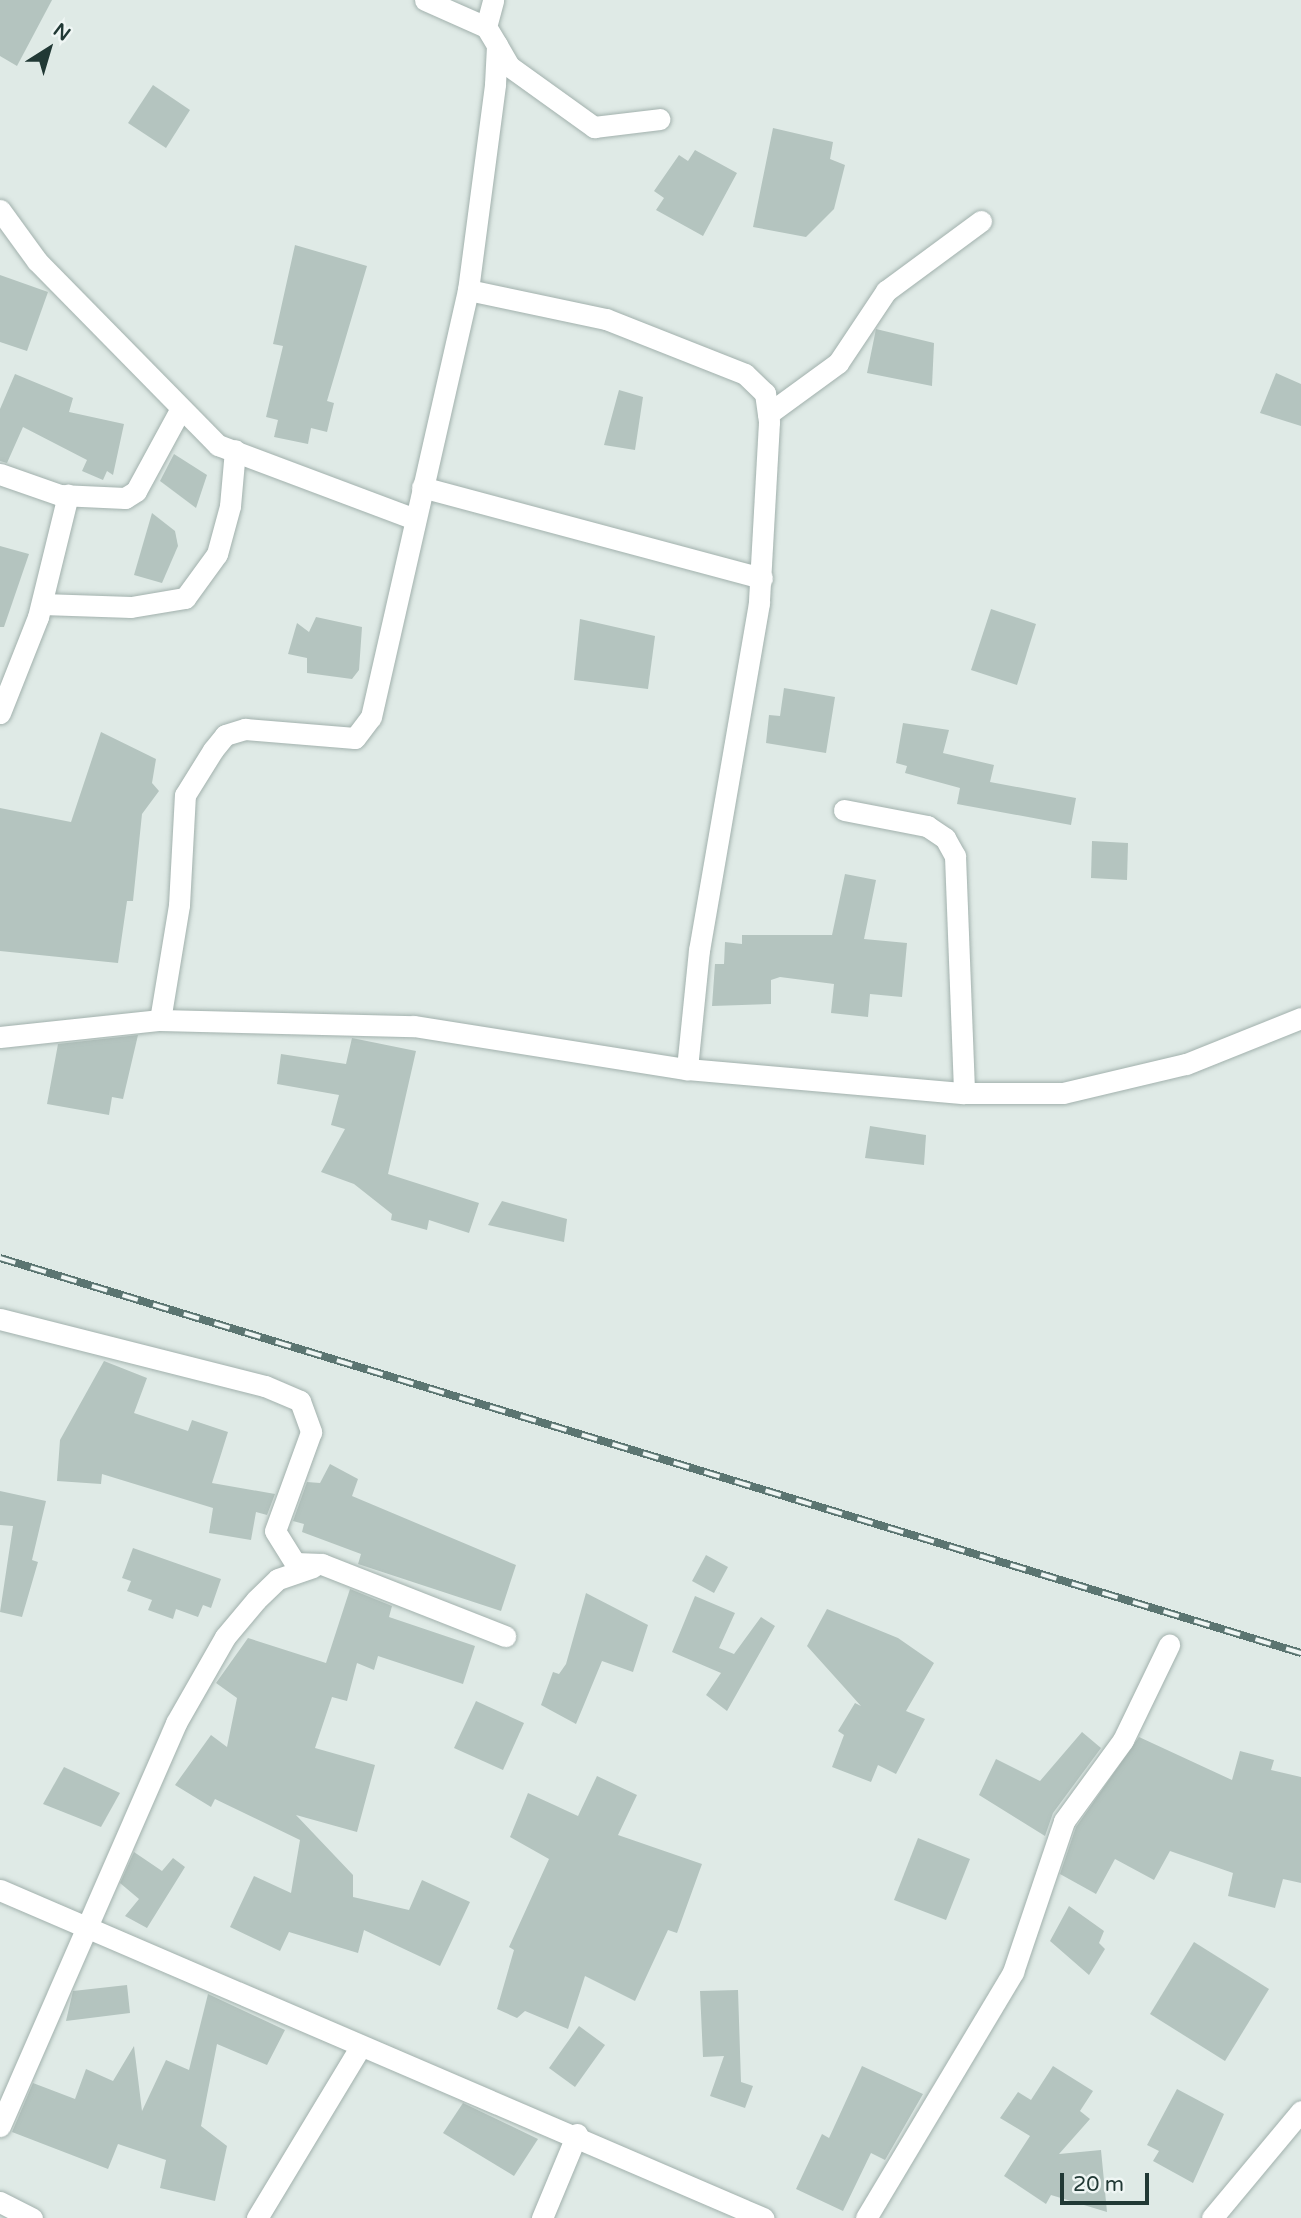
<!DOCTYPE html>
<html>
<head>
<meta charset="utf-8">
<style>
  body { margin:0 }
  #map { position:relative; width:1301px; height:2218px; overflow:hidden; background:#dfeae6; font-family:"Varela Round",sans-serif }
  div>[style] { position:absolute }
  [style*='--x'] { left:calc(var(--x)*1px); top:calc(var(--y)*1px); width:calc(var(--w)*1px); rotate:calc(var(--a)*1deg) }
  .building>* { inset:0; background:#b4c4bf }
  .roads { filter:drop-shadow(0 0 2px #a2b1ad) drop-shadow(0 0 2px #a2b1ad) }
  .minor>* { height:21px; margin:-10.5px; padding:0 10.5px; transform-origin:10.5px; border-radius:10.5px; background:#fff }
  .rail>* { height:8px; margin-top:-4px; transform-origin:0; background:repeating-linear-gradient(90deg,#eff6f4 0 16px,#5b7571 0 32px); box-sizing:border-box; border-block:2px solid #5b7571 }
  span { translate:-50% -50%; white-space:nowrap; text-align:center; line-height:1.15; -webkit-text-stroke:5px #eff6f4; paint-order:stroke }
  .north { position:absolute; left:14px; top:14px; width:70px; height:70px; -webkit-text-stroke:5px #eff6f4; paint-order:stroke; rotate:37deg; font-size:19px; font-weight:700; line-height:28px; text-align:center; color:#213935 }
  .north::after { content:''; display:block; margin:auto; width:24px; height:32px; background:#213935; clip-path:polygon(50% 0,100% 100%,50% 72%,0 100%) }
  .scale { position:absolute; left:1060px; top:2173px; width:89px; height:32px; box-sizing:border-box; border:4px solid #213935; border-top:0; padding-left:9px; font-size:21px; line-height:24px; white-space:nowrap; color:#213935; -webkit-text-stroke:5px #eff6f4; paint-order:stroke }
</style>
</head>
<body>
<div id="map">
  <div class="building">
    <i style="clip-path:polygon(0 0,52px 0,17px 66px,0 56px)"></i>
    <i style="clip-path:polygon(153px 85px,190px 110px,166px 148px,128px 123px)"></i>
    <i style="clip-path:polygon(773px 128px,833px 142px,830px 159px,845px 165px,834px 209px,806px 237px,753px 227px)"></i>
    <i style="clip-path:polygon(695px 150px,737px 173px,703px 236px,656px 210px,664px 198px,654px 191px,679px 155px,688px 161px)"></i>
    <i style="clip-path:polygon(295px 245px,367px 266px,327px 401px,334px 403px,327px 432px,311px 428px,308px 444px,274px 437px,278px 420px,266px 417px,283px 346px,273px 344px)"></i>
    <i style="clip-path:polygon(0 275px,48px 292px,27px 351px,0 342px)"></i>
    <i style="clip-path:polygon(876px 329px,934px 343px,932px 386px,867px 373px)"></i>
    <i style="clip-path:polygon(1276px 373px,1301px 384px,1301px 426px,1260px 413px)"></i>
    <i style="clip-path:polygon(15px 374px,73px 398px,69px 412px,124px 424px,113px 475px,107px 471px,103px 480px,82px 471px,87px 460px,23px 427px,7px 463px,0 461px,0 409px)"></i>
    <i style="clip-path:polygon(619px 390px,643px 397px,635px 450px,604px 445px)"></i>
    <i style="clip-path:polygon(174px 454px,207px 475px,196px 508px,160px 481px)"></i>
    <i style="clip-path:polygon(152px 513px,175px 531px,178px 546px,162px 583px,134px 575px)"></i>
    <i style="clip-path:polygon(0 546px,29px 554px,4px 627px,0 627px)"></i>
    <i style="clip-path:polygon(991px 609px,1036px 624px,1017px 685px,971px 670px)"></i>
    <i style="clip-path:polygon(316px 617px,362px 627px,359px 670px,352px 679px,307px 673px,307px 658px,288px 654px,297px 623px,309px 632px)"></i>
    <i style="clip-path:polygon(580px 619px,655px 636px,648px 689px,574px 680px)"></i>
    <i style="clip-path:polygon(784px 688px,835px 697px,826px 753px,766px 743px,769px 715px,780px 716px)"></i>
    <i style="clip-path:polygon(903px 723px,949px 730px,943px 753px,994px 765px,990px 782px,1076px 798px,1071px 825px,957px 804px,960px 788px,905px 773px,907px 766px,896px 763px)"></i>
    <i style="clip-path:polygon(101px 732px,156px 759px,152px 783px,159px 791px,142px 814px,133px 901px,127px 901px,118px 963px,0 951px,0 808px,71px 822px)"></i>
    <i style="clip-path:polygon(1092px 841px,1128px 843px,1127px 880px,1091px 878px)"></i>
    <i style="clip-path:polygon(845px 874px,876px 880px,864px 939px,907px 943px,902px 997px,870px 994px,868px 1017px,831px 1013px,834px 984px,780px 977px,771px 980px,771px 1004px,712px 1006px,715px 964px,724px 964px,725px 942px,742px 944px,742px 935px,832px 935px)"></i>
    <i style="clip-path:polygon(138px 1035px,123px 1099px,112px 1097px,109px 1115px,47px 1104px,58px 1044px)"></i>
    <i style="clip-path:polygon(352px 1038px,416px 1051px,388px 1174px,479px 1203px,469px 1233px,429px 1220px,427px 1230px,391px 1220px,392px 1214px,354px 1184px,321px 1172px,345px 1129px,331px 1125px,339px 1095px,277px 1084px,281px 1054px,346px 1064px)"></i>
    <i style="clip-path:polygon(870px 1126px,926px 1135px,924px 1165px,865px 1158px)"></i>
    <i style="clip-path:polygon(502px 1201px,567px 1219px,564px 1242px,488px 1225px)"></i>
    <i style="clip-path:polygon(104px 1361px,147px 1378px,134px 1413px,188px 1431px,192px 1420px,228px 1432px,212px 1483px,275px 1494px,267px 1515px,256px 1512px,251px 1540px,209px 1533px,213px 1508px,102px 1474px,101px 1484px,57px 1481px,60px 1440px)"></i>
    <i style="clip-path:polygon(330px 1464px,358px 1479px,352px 1496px,516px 1565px,501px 1611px,358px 1564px,361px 1554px,302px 1532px,304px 1524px,293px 1521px,307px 1482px,320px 1483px)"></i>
    <i style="clip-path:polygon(0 1491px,46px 1501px,32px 1560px,38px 1562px,22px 1617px,0 1612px,13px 1526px,0 1525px)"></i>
    <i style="clip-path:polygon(133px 1548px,221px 1579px,211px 1608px,203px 1605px,198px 1617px,176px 1609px,173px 1619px,148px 1610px,152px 1600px,127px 1591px,131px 1581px,122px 1578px)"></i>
    <i style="clip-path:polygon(706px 1555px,728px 1567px,714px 1593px,692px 1581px)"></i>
    <i style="clip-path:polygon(350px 1589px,392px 1606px,389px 1617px,475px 1646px,463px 1684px,378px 1656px,374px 1670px,357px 1663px,347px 1701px,332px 1697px,315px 1748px,375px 1765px,357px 1832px,296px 1815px,353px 1875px,353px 1897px,409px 1910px,422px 1880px,470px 1902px,440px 1966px,364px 1930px,358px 1953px,289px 1932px,280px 1951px,230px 1927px,254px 1876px,291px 1893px,300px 1840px,215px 1799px,211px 1807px,175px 1785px,211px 1735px,227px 1747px,237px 1698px,216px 1683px,248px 1638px,326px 1663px)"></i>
    <i style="clip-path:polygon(586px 1593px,648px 1625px,633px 1672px,602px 1661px,576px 1724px,541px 1705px,553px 1672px,559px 1674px,566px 1664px)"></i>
    <i style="clip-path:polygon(695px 1596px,735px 1613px,719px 1648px,734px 1654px,761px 1617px,775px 1626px,727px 1711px,706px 1695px,721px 1673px,672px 1652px)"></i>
    <i style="clip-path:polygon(827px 1609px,898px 1638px,934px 1663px,906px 1711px,925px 1719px,896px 1774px,878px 1765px,871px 1782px,832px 1767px,844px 1735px,838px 1731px,855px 1703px,861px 1706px,807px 1646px)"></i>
    <i style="clip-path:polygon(476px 1701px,524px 1723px,503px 1770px,454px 1748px)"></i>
    <i style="clip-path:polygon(1082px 1732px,1101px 1748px,1053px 1813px,1045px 1836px,979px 1795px,996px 1759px,1040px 1781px)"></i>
    <i style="clip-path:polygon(1139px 1737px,1232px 1780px,1240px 1751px,1274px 1760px,1271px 1770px,1301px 1777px,1301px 1883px,1283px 1879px,1275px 1908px,1228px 1896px,1233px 1873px,1170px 1851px,1154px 1880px,1115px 1859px,1096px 1894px,1060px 1874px,1076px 1827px)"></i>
    <i style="clip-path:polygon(64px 1767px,120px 1793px,101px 1827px,43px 1804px)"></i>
    <i style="clip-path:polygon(597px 1776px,637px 1795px,618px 1835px,702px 1864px,677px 1933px,668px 1930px,635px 2001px,585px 1976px,568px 2029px,525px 2011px,517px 2018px,497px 2009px,514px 1950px,509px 1947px,549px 1859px,510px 1837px,528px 1793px,578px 1816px)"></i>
    <i style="clip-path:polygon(918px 1838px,970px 1859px,946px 1920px,894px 1900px)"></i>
    <i style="clip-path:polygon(134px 1852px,162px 1871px,173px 1858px,185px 1867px,147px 1928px,125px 1916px,139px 1899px,120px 1883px)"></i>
    <i style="clip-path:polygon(1069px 1906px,1104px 1931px,1099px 1943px,1105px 1949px,1089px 1975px,1050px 1941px)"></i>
    <i style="clip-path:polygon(1194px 1942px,1269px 1989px,1225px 2061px,1150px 2014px)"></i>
    <i style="clip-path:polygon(127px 1985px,130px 2013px,66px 2021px,73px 1991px)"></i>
    <i style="clip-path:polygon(738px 1990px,741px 2082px,753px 2086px,745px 2108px,710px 2096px,724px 2056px,703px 2057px,700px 1991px)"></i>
    <i style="clip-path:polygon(208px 1994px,285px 2030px,267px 2065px,217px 2044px,201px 2126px,227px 2146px,215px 2201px,160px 2188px,166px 2160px,118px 2144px,108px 2169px,12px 2132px,33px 2083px,75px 2099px,86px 2069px,113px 2081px,134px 2046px,142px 2111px,166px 2060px,189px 2070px)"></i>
    <i style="clip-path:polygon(579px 2026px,605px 2045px,575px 2087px,549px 2068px)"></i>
    <i style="clip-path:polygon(862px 2066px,923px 2094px,885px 2160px,871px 2153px,843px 2211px,796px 2189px,822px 2134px,829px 2138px)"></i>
    <i style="clip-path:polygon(1053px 2066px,1093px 2091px,1080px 2111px,1090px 2119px,1059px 2154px,1101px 2150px,1107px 2212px,1051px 2195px,1046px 2204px,1004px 2176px,1030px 2136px,1000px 2118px,1018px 2092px,1031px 2100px)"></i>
    <i style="clip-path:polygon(1177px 2089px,1224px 2114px,1193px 2183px,1153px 2161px,1159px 2151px,1147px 2145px)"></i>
    <i style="clip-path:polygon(463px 2103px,538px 2139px,514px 2176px,443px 2133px)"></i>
  </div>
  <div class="roads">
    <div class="minor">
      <i style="--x:425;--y:0;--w:67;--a:23.9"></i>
      <i style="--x:497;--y:45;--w:24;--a:60"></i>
      <i style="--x:509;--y:66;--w:105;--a:35.7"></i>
      <i style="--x:594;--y:127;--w:66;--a:-6.9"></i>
      <i style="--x:0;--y:210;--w:63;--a:54"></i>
      <i style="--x:37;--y:261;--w:258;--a:45.5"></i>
      <i style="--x:218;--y:445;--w:210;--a:20.6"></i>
      <i style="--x:468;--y:290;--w:141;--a:11.9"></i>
      <i style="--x:606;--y:319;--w:149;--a:21.6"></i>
      <i style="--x:745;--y:374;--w:28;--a:44"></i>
      <i style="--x:765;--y:393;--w:29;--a:82"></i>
      <i style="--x:769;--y:422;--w:181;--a:93.2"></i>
      <i style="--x:759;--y:603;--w:352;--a:99.8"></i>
      <i style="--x:699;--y:950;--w:120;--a:95.8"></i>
      <i style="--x:768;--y:414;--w:87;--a:-36.1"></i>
      <i style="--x:838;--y:363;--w:87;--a:-56.3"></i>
      <i style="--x:886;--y:291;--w:118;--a:-36.4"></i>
      <i style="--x:0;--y:474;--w:64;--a:19.3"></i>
      <i style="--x:60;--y:495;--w:65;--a:2.6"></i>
      <i style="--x:125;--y:498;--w:13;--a:-32"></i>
      <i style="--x:136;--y:491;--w:94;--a:-61.5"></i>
      <i style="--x:422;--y:487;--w:352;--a:15"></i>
      <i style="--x:42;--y:604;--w:89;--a:1.9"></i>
      <i style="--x:131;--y:607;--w:55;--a:-9.5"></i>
      <i style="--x:185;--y:598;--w:54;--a:-54"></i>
      <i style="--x:217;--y:554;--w:50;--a:-74.8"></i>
      <i style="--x:230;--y:506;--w:56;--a:-84.9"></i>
      <i style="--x:0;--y:713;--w:103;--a:-68.4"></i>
      <i style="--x:38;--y:617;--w:126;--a:-76.2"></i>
      <i style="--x:844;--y:810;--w:85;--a:10.9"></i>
      <i style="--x:927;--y:826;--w:22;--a:34"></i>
      <i style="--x:945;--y:838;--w:21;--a:61"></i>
      <i style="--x:955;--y:856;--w:237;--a:87.8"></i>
      <i style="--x:160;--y:1020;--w:117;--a:-80.6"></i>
      <i style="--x:179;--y:905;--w:110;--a:-86.9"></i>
      <i style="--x:185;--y:795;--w:53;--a:-58.1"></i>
      <i style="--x:213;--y:750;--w:19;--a:-51"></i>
      <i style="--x:225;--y:735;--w:21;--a:-17"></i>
      <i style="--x:245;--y:729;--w:110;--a:4.7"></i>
      <i style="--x:355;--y:738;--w:26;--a:-53"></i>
      <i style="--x:371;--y:717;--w:438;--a:-77.2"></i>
      <i style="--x:468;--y:290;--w:208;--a:-82.5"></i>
      <i style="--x:495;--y:84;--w:39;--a:-87"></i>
      <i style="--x:497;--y:45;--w:21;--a:-121"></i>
      <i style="--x:486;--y:27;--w:28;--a:-75"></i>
      <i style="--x:0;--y:1037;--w:161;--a:-6.1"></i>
      <i style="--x:160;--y:1020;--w:254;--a:1.4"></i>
      <i style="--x:414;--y:1026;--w:276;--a:9"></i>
      <i style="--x:687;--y:1069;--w:278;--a:5"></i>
      <i style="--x:964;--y:1093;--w:99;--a:0"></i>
      <i style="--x:1063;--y:1093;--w:126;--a:-13.3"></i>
      <i style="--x:1186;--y:1064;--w:124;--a:-21.8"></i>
      <i style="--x:0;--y:1319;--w:273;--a:14.2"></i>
      <i style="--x:265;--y:1386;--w:38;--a:23"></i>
      <i style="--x:300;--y:1401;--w:33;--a:70"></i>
      <i style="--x:311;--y:1432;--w:105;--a:110"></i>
      <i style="--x:275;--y:1531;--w:38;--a:58"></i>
      <i style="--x:295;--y:1563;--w:27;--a:2"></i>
      <i style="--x:322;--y:1564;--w:197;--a:21.5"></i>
      <i style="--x:0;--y:1890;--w:831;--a:23.26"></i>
      <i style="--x:0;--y:2126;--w:440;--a:-66.4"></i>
      <i style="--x:176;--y:1723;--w:99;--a:-60.3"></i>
      <i style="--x:225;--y:1637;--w:48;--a:-50"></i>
      <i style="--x:256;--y:1600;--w:30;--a:-44"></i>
      <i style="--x:278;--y:1579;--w:37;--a:-19"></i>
      <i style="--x:0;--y:2202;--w:36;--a:27"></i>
      <i style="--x:257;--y:2218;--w:197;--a:-58.9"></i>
      <i style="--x:542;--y:2218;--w:91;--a:-67.4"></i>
      <i style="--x:866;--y:2218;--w:287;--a:-59.1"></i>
      <i style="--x:1013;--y:1972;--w:159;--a:-71.3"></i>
      <i style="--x:1064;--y:1821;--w:100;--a:-53.9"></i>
      <i style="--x:1123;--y:1740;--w:106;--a:-64.2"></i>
      <i style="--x:1212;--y:2218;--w:139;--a:-50.2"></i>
    </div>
  </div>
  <div class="rail">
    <i style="--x:0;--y:1258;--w:1360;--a:16.89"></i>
  </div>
  <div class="north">N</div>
  <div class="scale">20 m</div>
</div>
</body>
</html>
